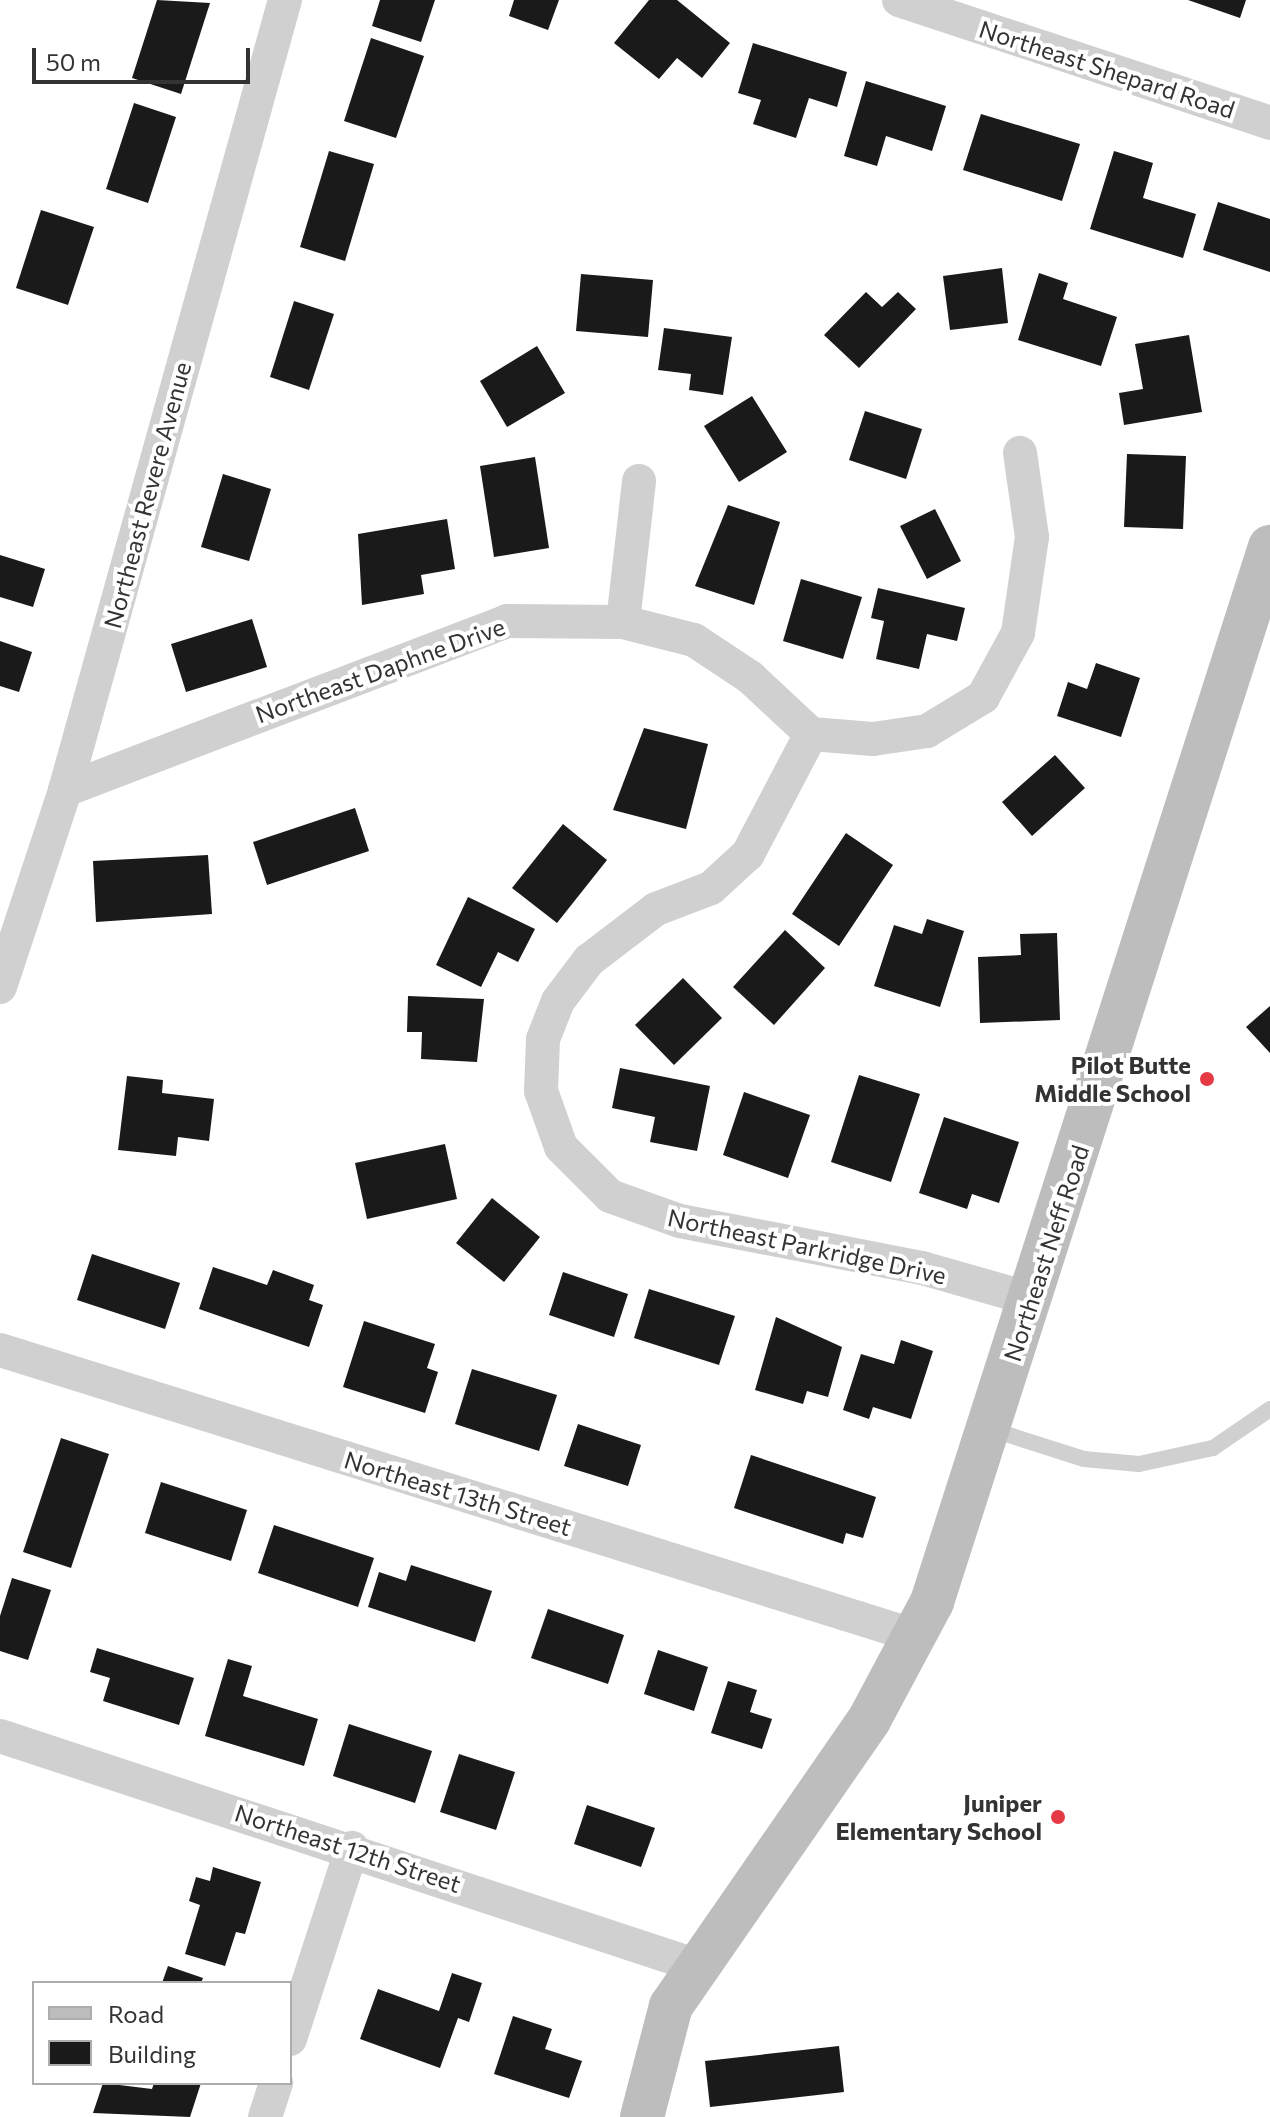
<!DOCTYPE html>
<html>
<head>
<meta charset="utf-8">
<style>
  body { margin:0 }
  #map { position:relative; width:1270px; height:2117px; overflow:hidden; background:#fff; font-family:Commissioner,sans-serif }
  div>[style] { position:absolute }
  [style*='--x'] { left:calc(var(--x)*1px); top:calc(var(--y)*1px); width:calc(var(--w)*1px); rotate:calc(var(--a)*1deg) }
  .building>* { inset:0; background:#1a1a1a }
  .lane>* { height:16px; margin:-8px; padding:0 8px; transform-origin:8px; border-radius:8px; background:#d0d0d0 }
  .street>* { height:34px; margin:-17px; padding:0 17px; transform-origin:17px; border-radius:17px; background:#d0d0d0 }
  .secondary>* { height:44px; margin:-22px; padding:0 22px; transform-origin:22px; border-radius:22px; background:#bdbdbd }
  .dots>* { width:22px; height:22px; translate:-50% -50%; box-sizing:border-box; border:4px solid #fff; border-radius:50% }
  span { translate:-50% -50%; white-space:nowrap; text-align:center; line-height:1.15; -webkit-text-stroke:8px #fff; paint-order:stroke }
  .street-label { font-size:24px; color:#333 }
  .poi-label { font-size:24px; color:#333; font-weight:700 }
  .right { translate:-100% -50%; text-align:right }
  .legend { position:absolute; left:32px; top:1981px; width:260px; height:104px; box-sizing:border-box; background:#fff; border:2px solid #adadad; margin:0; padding:10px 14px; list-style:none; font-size:24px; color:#333 }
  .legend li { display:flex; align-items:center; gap:16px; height:40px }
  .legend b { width:40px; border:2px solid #adadad }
  .scale { position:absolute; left:32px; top:48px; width:218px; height:36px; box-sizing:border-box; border:4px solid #333; border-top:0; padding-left:10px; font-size:24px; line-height:28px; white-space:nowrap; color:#333; -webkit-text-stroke:6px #fff; paint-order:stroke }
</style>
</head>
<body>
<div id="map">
  <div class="building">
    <i style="clip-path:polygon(157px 0,210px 3px,181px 94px,132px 78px)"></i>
    <i style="clip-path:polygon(380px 0,435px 0,421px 42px,372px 26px)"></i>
    <i style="clip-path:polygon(514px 0,559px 0,548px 30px,509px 16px)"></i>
    <i style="clip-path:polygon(649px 0,677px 0,730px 43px,702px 78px,677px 58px,659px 79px,614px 43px)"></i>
    <i style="clip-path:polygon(1188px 0,1246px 0,1240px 18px)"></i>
    <i style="clip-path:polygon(371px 38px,424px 56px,396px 138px,344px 121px)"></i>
    <i style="clip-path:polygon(753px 43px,847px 72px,837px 107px,809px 98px,796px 138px,753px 124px,761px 100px,738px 93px)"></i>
    <i style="clip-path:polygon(866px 81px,946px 106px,932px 151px,886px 136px,877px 166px,844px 156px)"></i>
    <i style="clip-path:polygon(134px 103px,176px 117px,148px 203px,106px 189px)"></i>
    <i style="clip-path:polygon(981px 114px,1080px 144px,1062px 201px,963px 170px)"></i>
    <i style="clip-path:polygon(329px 151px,374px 164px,345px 261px,300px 247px)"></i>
    <i style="clip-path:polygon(1114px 151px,1153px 163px,1143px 198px,1196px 214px,1183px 258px,1090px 229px)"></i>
    <i style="clip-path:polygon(1218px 202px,1270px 219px,1270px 272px,1203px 250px)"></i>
    <i style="clip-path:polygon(41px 210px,94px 227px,68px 305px,16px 288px)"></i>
    <i style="clip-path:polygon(1002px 268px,1008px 323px,950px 330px,943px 276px)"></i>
    <i style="clip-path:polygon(1039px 273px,1068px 283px,1063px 299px,1117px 317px,1101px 366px,1018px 340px)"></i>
    <i style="clip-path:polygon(581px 274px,653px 280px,648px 337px,576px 331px)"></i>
    <i style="clip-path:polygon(866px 292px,882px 307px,898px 292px,916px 309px,859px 368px,824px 335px)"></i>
    <i style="clip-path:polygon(294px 301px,334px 314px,309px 390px,270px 377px)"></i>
    <i style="clip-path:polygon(664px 328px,732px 337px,723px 395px,689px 390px,691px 374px,658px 370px)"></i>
    <i style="clip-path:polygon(1189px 335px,1202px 412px,1124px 425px,1119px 393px,1143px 389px,1135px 344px)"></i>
    <i style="clip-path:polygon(537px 346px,565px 393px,507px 427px,480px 381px)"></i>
    <i style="clip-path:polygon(752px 396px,787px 452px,739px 482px,704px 426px)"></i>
    <i style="clip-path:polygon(865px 411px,922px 429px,906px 479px,849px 460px)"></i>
    <i style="clip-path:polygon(1127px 454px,1186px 456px,1183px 529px,1124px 527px)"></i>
    <i style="clip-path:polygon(535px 457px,549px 548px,494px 557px,480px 466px)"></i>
    <i style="clip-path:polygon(223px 474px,271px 489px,249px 561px,201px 547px)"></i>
    <i style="clip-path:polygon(728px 505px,780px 522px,754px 605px,695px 586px)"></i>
    <i style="clip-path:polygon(935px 509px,961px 561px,927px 579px,900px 526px)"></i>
    <i style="clip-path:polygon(447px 519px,455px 569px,421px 575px,424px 594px,362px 605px,358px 534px)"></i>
    <i style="clip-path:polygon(0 555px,45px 569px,33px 607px,0 597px)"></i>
    <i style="clip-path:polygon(801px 579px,862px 597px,843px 659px,783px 641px)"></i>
    <i style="clip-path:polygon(878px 588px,965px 608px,957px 641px,927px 634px,919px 669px,876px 659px,884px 621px,871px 618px)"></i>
    <i style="clip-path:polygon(252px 619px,267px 667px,186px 692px,171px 644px)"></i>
    <i style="clip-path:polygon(0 641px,32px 652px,19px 692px,0 686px)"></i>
    <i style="clip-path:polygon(1096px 663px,1140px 678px,1121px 737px,1057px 716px,1068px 682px,1087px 689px)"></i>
    <i style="clip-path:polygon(644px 728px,708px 744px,686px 829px,613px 810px)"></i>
    <i style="clip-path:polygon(1055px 755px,1085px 788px,1032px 836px,1002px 802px)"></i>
    <i style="clip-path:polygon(355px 808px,369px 851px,267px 885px,253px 842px)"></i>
    <i style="clip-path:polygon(563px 824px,607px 860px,557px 923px,512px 888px)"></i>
    <i style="clip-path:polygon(846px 833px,893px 865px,839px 946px,792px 914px)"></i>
    <i style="clip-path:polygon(208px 855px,212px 914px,96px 922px,93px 861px)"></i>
    <i style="clip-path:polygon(468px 897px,535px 929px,518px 962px,498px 952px,481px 987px,436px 965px)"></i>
    <i style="clip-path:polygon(927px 919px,964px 931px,940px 1007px,874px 986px,894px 925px,922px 934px)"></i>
    <i style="clip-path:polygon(785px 930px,825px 968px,774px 1025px,733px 987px)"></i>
    <i style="clip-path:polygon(1057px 933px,1060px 1020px,980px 1023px,978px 957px,1021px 955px,1020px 934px)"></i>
    <i style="clip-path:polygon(683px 978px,722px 1018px,674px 1065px,635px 1025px)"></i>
    <i style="clip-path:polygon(408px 996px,484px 999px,477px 1062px,421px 1059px,422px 1032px,407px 1032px)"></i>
    <i style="clip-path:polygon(1270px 1006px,1270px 1053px,1246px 1027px)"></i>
    <i style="clip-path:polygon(620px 1068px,710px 1086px,697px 1151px,650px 1142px,655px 1117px,612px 1108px)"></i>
    <i style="clip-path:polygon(859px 1075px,920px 1094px,891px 1182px,831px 1162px)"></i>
    <i style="clip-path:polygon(127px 1076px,163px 1080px,162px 1093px,214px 1099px,209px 1141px,178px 1137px,176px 1156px,118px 1150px)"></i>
    <i style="clip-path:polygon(744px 1092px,810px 1115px,788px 1178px,723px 1155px)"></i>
    <i style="clip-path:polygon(944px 1117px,1019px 1142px,999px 1203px,972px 1194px,967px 1209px,919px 1193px)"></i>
    <i style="clip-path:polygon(445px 1144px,457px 1199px,367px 1219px,355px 1163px)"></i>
    <i style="clip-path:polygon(492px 1198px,540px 1237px,504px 1282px,456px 1243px)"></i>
    <i style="clip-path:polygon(92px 1254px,180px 1283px,165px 1329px,77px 1300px)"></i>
    <i style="clip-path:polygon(213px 1267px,267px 1285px,273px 1270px,314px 1285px,309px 1300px,323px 1305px,309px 1347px,199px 1309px)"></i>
    <i style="clip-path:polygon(563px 1272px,628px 1294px,614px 1337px,549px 1315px)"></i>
    <i style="clip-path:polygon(649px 1289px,735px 1316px,719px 1365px,634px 1338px)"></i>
    <i style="clip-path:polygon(776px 1317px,842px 1347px,828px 1397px,807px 1391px,803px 1404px,755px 1390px)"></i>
    <i style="clip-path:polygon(364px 1321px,435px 1344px,427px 1368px,438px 1372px,425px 1413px,343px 1387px)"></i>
    <i style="clip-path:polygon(901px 1340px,933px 1351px,911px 1419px,873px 1407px,869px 1419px,843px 1410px,861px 1354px,894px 1364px)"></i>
    <i style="clip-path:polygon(472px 1369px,557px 1395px,539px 1451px,455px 1424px)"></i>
    <i style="clip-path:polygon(578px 1424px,641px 1445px,628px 1486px,564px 1466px)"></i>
    <i style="clip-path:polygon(61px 1438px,109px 1454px,71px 1568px,23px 1552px)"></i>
    <i style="clip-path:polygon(751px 1455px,876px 1497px,863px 1538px,846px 1533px,843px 1544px,734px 1508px)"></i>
    <i style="clip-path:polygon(161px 1482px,247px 1510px,231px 1561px,145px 1533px)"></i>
    <i style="clip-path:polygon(274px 1525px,374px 1558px,358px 1607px,258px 1573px)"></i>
    <i style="clip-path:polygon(411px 1565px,492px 1591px,475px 1642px,368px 1607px,379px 1572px,406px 1581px)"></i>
    <i style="clip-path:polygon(12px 1578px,51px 1590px,28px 1660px,0 1651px,0 1616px)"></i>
    <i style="clip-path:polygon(548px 1609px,624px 1635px,608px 1684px,531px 1658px)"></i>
    <i style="clip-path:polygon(97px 1648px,194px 1678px,179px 1725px,103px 1701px,110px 1678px,90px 1672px)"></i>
    <i style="clip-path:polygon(658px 1650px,708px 1667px,694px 1711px,644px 1694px)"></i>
    <i style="clip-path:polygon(228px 1659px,252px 1666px,243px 1696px,318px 1719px,304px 1766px,205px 1736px)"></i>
    <i style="clip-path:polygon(728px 1681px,757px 1690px,750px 1712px,772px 1719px,762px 1749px,711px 1733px)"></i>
    <i style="clip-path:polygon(349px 1724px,432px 1751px,415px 1803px,333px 1776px)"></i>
    <i style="clip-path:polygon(459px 1754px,515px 1772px,496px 1830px,440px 1812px)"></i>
    <i style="clip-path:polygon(587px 1805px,655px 1828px,641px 1867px,574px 1844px)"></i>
    <i style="clip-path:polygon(213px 1867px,261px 1882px,245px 1934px,236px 1932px,225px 1966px,185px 1954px,200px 1905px,189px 1901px,196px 1877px,210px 1881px)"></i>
    <i style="clip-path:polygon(168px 1966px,203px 1978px,201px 1983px,162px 1983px)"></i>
    <i style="clip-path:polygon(452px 1973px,482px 1983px,469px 2022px,458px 2018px,440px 2068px,360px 2039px,378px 1989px,439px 2011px)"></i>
    <i style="clip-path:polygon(513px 2016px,552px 2029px,545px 2049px,582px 2061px,569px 2098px,494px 2074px)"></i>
    <i style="clip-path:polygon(839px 2046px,844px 2092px,710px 2107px,705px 2061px)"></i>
    <i style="clip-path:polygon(103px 2083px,152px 2089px,154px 2083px,201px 2083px,190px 2117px,93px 2113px)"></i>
  </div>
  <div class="lane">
    <i style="--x:990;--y:1429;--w:99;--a:17.7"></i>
    <i style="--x:1084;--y:1459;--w:55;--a:5.2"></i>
    <i style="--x:1139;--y:1464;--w:76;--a:-12.2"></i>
    <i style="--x:1213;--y:1448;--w:69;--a:-34.4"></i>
  </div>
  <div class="street">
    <i style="--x:899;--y:0;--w:391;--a:18.3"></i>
    <i style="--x:623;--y:622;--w:142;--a:-83.5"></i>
    <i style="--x:811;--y:734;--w:136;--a:117.7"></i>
    <i style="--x:748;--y:854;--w:50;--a:137.4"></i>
    <i style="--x:711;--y:888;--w:59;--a:159.1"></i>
    <i style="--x:656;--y:909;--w:84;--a:142.7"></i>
    <i style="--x:589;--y:960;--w:51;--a:127.1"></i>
    <i style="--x:558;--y:1001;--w:41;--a:111.5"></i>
    <i style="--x:543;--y:1039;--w:52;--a:92.2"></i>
    <i style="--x:541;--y:1091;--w:59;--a:70.3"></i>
    <i style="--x:561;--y:1147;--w:69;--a:45"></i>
    <i style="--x:610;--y:1196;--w:74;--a:19.7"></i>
    <i style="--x:680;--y:1221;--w:247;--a:11"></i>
    <i style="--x:922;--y:1268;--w:113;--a:15.9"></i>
    <i style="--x:65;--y:790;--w:473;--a:-20.9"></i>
    <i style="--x:507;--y:621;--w:116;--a:0.5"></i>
    <i style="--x:623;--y:622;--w:73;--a:14.2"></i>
    <i style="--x:694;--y:640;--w:67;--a:33.5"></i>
    <i style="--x:750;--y:677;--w:83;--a:43.1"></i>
    <i style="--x:811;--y:734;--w:62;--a:4.6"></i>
    <i style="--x:873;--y:739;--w:55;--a:-8.4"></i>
    <i style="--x:927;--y:731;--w:66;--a:-31.3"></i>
    <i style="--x:983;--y:697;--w:73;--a:-61.3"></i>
    <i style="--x:1018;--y:633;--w:97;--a:-81.7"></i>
    <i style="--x:1032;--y:537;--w:85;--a:-98.1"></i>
    <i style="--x:0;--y:987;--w:207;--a:-71.7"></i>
    <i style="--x:65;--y:790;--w:820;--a:-74.44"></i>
    <i style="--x:0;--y:1350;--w:960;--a:17.34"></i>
    <i style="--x:0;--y:1736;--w:732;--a:18.24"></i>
    <i style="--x:290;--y:2039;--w:201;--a:-72"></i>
    <i style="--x:265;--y:2117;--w:36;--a:-72"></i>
  </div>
  <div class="secondary">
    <i style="--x:642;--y:2117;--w:115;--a:-75.4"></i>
    <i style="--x:671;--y:2006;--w:348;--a:-55.3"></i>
    <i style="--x:869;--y:1720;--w:134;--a:-61.9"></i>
    <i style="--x:932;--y:1602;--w:1108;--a:-72.24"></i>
  </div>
  <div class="dots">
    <i style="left:1207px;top:1079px;background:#e63946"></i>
    <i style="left:1058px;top:1817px;background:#e63946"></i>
  </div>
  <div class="street-label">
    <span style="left:1107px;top:69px;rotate:18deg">Northeast Shepard Road</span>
    <span style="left:147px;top:495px;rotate:-75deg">Northeast Revere Avenue</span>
    <span style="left:380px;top:670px;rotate:-20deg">Northeast Daphne Drive</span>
    <span style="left:807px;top:1246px;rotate:12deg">Northeast Parkridge Drive</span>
    <span style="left:1046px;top:1253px;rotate:-72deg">Northeast Neff Road</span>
    <span style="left:458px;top:1493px;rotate:17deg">Northeast 13th Street</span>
    <span style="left:348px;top:1848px;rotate:18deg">Northeast 12th Street</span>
  </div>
  <div class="poi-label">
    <span class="right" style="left:1191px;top:1079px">Pilot Butte<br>Middle School</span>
    <span class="right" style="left:1042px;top:1817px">Juniper<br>Elementary School</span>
  </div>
  <ul class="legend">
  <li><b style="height:10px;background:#bdbdbd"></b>Road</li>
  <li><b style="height:22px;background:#1a1a1a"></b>Building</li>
  </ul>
  <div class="scale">50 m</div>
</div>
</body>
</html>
